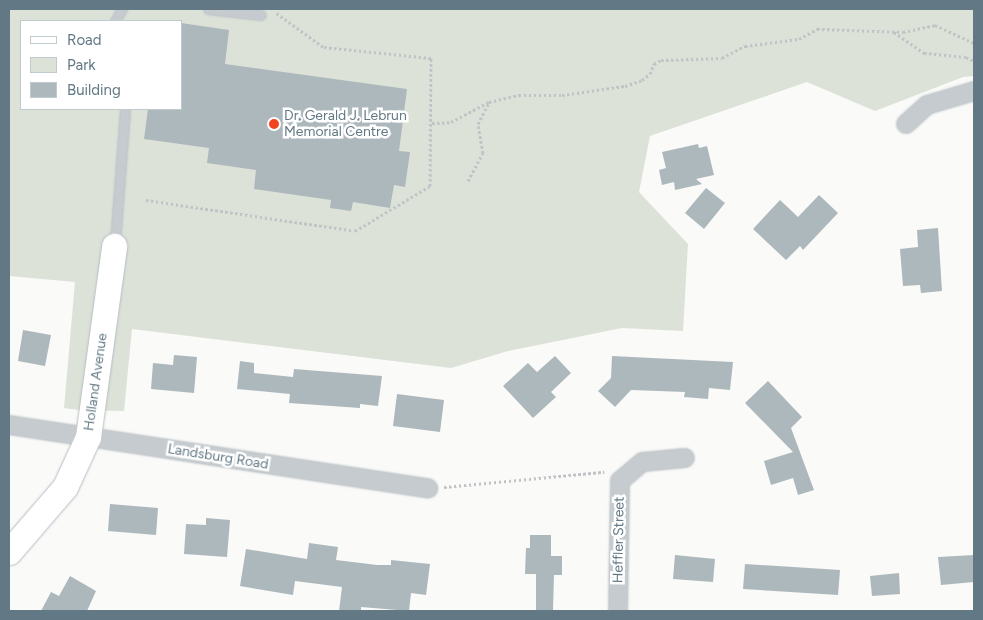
<!DOCTYPE html>
<html>
<head>
<meta charset="utf-8">
<style>
  body { margin:0 }
  #map { position:relative; width:983px; height:620px; overflow:hidden; background:#fafaf8; font-family:Figtree,sans-serif }
  div>[style] { position:absolute }
  [style*='--x'] { left:calc(var(--x)*1px); top:calc(var(--y)*1px); width:calc(var(--w)*1px); rotate:calc(var(--a)*1deg) }
  .green>* { inset:0; background:#dce2d8 }
  .building>* { inset:0; background:#adb8bd }
  .path>* { height:3px; margin-top:-1.5px; transform-origin:0; background:repeating-linear-gradient(90deg,#c1c4c6 0 2.5px,transparent 0 5px) }
  .roads { filter:drop-shadow(0 0 1px #b7bec3) drop-shadow(0 0 1px #b7bec3) }
  .lane>* { height:9px; margin:-4.5px; padding:0 4.5px; transform-origin:4.5px; border-radius:4.5px; background:#c5cbce }
  .street>* { height:18px; margin:-9px; padding:0 9px; transform-origin:9px; border-radius:9px; background:#c5cbce }
  .secondary>* { height:25px; margin:-12.5px; padding:0 12.5px; transform-origin:12.5px; border-radius:12.5px; background:#fff }
  .dots>* { width:14px; height:14px; translate:-50% -50%; box-sizing:border-box; border:2px solid #fff; border-radius:50% }
  span { translate:-50% -50%; white-space:nowrap; text-align:center; line-height:1.15; -webkit-text-stroke:5px #fff; paint-order:stroke }
  .poi-label { font-size:14px; color:#627885 }
  .left { translate:0 -50%; text-align:left }
  .street-label { font-size:14px; color:#627885 }
  .frame { position:absolute; inset:0; border:10px solid #627885; pointer-events:none }
  .legend { position:absolute; left:20px; top:20px; width:162px; height:90px; box-sizing:border-box; background:#fff; border:1px solid #c0c9ce; margin:0; padding:6px 9px; list-style:none; font-size:15px; color:#627885 }
  .legend li { display:flex; align-items:center; gap:10px; height:25px }
  .legend b { width:25px; border:1px solid #c0c9ce }
</style>
</head>
<body>
<div id="map">
  <div class="green">
    <i style="clip-path:polygon(evenodd,9px 9px,974px 9px,974px 76px,963px 77px,875px 111px,807px 82px,650px 136px,639px 192px,688px 244px,683px 331px,622px 328px,508px 351px,451px 368px,132px 329px,124px 411px,78px 410px,64px 408px,75px 282px,9px 276px,9px 9px,21px 21px,181px 21px,181px 109px,21px 109px,21px 21px)"></i>
  </div>
  <div class="building">
    <i style="clip-path:polygon(181px 23px,229px 30px,225px 64px,407px 89px,399px 151px,410px 152px,405px 187px,394px 185px,390px 208px,353px 202px,351px 211px,330px 208px,331px 200px,254px 189px,256px 170px,207px 163px,209px 148px,144px 139px,148px 109px,181px 109px)"></i>
    <i style="clip-path:polygon(698px 144px,699px 148px,707px 146px,714px 175px,696px 179px,702px 184px,675px 190px,674px 182px,662px 185px,659px 170px,666px 168px,662px 152px)"></i>
    <i style="clip-path:polygon(706px 188px,725px 203px,704px 229px,685px 213px)"></i>
    <i style="clip-path:polygon(819px 195px,838px 213px,803px 250px,800px 246px,786px 260px,753px 229px,780px 200px,798px 217px)"></i>
    <i style="clip-path:polygon(938px 228px,942px 291px,921px 293px,920px 285px,903px 286px,900px 249px,918px 247px,917px 230px)"></i>
    <i style="clip-path:polygon(23px 330px,51px 335px,45px 366px,18px 361px)"></i>
    <i style="clip-path:polygon(174px 355px,197px 357px,194px 393px,151px 389px,153px 363px,173px 365px)"></i>
    <i style="clip-path:polygon(555px 356px,571px 373px,551px 392px,556px 397px,533px 418px,503px 386px,528px 363px,537px 372px)"></i>
    <i style="clip-path:polygon(612px 356px,733px 362px,730px 390px,709px 388px,708px 399px,684px 397px,685px 392px,631px 390px,615px 407px,598px 391px,611px 378px)"></i>
    <i style="clip-path:polygon(240px 361px,254px 363px,254px 373px,293px 377px,294px 369px,382px 376px,378px 406px,360px 404px,360px 408px,289px 403px,290px 394px,237px 389px)"></i>
    <i style="clip-path:polygon(768px 381px,802px 417px,791px 428px,814px 490px,798px 495px,793px 478px,771px 485px,764px 461px,793px 452px,745px 403px)"></i>
    <i style="clip-path:polygon(397px 394px,444px 400px,440px 432px,393px 426px)"></i>
    <i style="clip-path:polygon(110px 504px,158px 508px,156px 535px,108px 531px)"></i>
    <i style="clip-path:polygon(206px 518px,230px 520px,227px 557px,184px 554px,186px 524px,206px 525px)"></i>
    <i style="clip-path:polygon(530px 535px,551px 535px,551px 556px,562px 556px,562px 575px,554px 575px,553px 611px,536px 611px,536px 574px,525px 574px,526px 548px,530px 548px)"></i>
    <i style="clip-path:polygon(309px 543px,338px 547px,336px 560px,377px 565px,391px 565px,391px 560px,430px 564px,426px 595px,411px 593px,409px 611px,361px 607px,361px 611px,339px 611px,342px 587px,295px 581px,293px 595px,240px 586px,246px 549px,307px 559px)"></i>
    <i style="clip-path:polygon(675px 555px,715px 559px,713px 582px,673px 579px)"></i>
    <i style="clip-path:polygon(974px 555px,974px 582px,941px 585px,938px 557px)"></i>
    <i style="clip-path:polygon(745px 564px,840px 570px,838px 595px,743px 589px)"></i>
    <i style="clip-path:polygon(899px 573px,900px 594px,872px 596px,870px 576px)"></i>
    <i style="clip-path:polygon(70px 576px,96px 591px,87px 611px,41px 611px,51px 592px,59px 596px)"></i>
  </div>
  <div class="path">
    <i style="--x:894;--y:32;--w:37;--a:35"></i>
    <i style="--x:924;--y:53;--w:42;--a:5.4"></i>
    <i style="--x:966;--y:57;--w:9;--a:27"></i>
    <i style="--x:432;--y:123;--w:19;--a:-3"></i>
    <i style="--x:451;--y:122;--w:43;--a:-27.8"></i>
    <i style="--x:489;--y:102;--w:31;--a:-13"></i>
    <i style="--x:519;--y:95;--w:43;--a:0"></i>
    <i style="--x:562;--y:95;--w:64;--a:-8.1"></i>
    <i style="--x:625;--y:86;--w:18;--a:-19"></i>
    <i style="--x:642;--y:80;--w:10;--a:-37"></i>
    <i style="--x:650;--y:74;--w:11;--a:-68"></i>
    <i style="--x:654;--y:64;--w:8;--a:-30"></i>
    <i style="--x:661;--y:60;--w:61;--a:-1.9"></i>
    <i style="--x:722;--y:58;--w:26;--a:-28"></i>
    <i style="--x:745;--y:46;--w:54;--a:-7.4"></i>
    <i style="--x:799;--y:39;--w:21;--a:-29"></i>
    <i style="--x:817;--y:29;--w:86;--a:2"></i>
    <i style="--x:903;--y:32;--w:33;--a:-12"></i>
    <i style="--x:935;--y:25;--w:43;--a:24.8"></i>
    <i style="--x:468;--y:181;--w:32;--a:-62"></i>
    <i style="--x:483;--y:153;--w:29;--a:-100"></i>
    <i style="--x:478;--y:124;--w:25;--a:-63"></i>
    <i style="--x:146;--y:200;--w:211;--a:8.4"></i>
    <i style="--x:355;--y:231;--w:87;--a:-31"></i>
    <i style="--x:430;--y:186;--w:128;--a:-89.6"></i>
    <i style="--x:431;--y:58;--w:109;--a:-174.2"></i>
    <i style="--x:323;--y:47;--w:59;--a:-143.9"></i>
    <i style="--x:444;--y:487;--w:161;--a:-5.4"></i>
  </div>
  <div class="roads">
    <div class="lane">
      <i style="--x:208;--y:9;--w:53;--a:6.5"></i>
      <i style="--x:115;--y:21;--w:14;--a:-60"></i>
      <i style="--x:115;--y:243;--w:134;--a:-85.7"></i>
    </div>
    <div class="street">
      <i style="--x:906;--y:124;--w:28;--a:-42"></i>
      <i style="--x:927;--y:105;--w:49;--a:-16.6"></i>
      <i style="--x:9;--y:425;--w:424;--a:8.6"></i>
      <i style="--x:618;--y:611;--w:130;--a:-89.1"></i>
      <i style="--x:620;--y:481;--w:30;--a:-40"></i>
      <i style="--x:643;--y:462;--w:42;--a:-5.4"></i>
    </div>
    <div class="secondary">
      <i style="--x:9;--y:552;--w:86;--a:-49.3"></i>
      <i style="--x:65;--y:487;--w:55;--a:-65.3"></i>
      <i style="--x:88;--y:437;--w:193;--a:-82.2"></i>
    </div>
  </div>
  <div class="dots">
    <i style="left:274px;top:124px;background:#f24420"></i>
  </div>
  <div class="poi-label">
    <span class="left" style="left:284px;top:124px">Dr. Gerald J. Lebrun<br>Memorial Centre</span>
  </div>
  <div class="street-label">
    <span style="left:96px;top:382px;rotate:-82deg">Holland Avenue</span>
    <span style="left:218px;top:457px;rotate:9deg">Landsburg Road</span>
    <span style="left:619px;top:540px;rotate:-89deg">Heffler Street</span>
  </div>
  <div class="frame"></div>
  <ul class="legend">
  <li><b style="height:6px;background:#fff"></b>Road</li>
  <li><b style="height:14px;background:#dce2d8"></b>Park</li>
  <li><b style="height:14px;background:#adb8bd"></b>Building</li>
  </ul>
</div>
</body>
</html>
